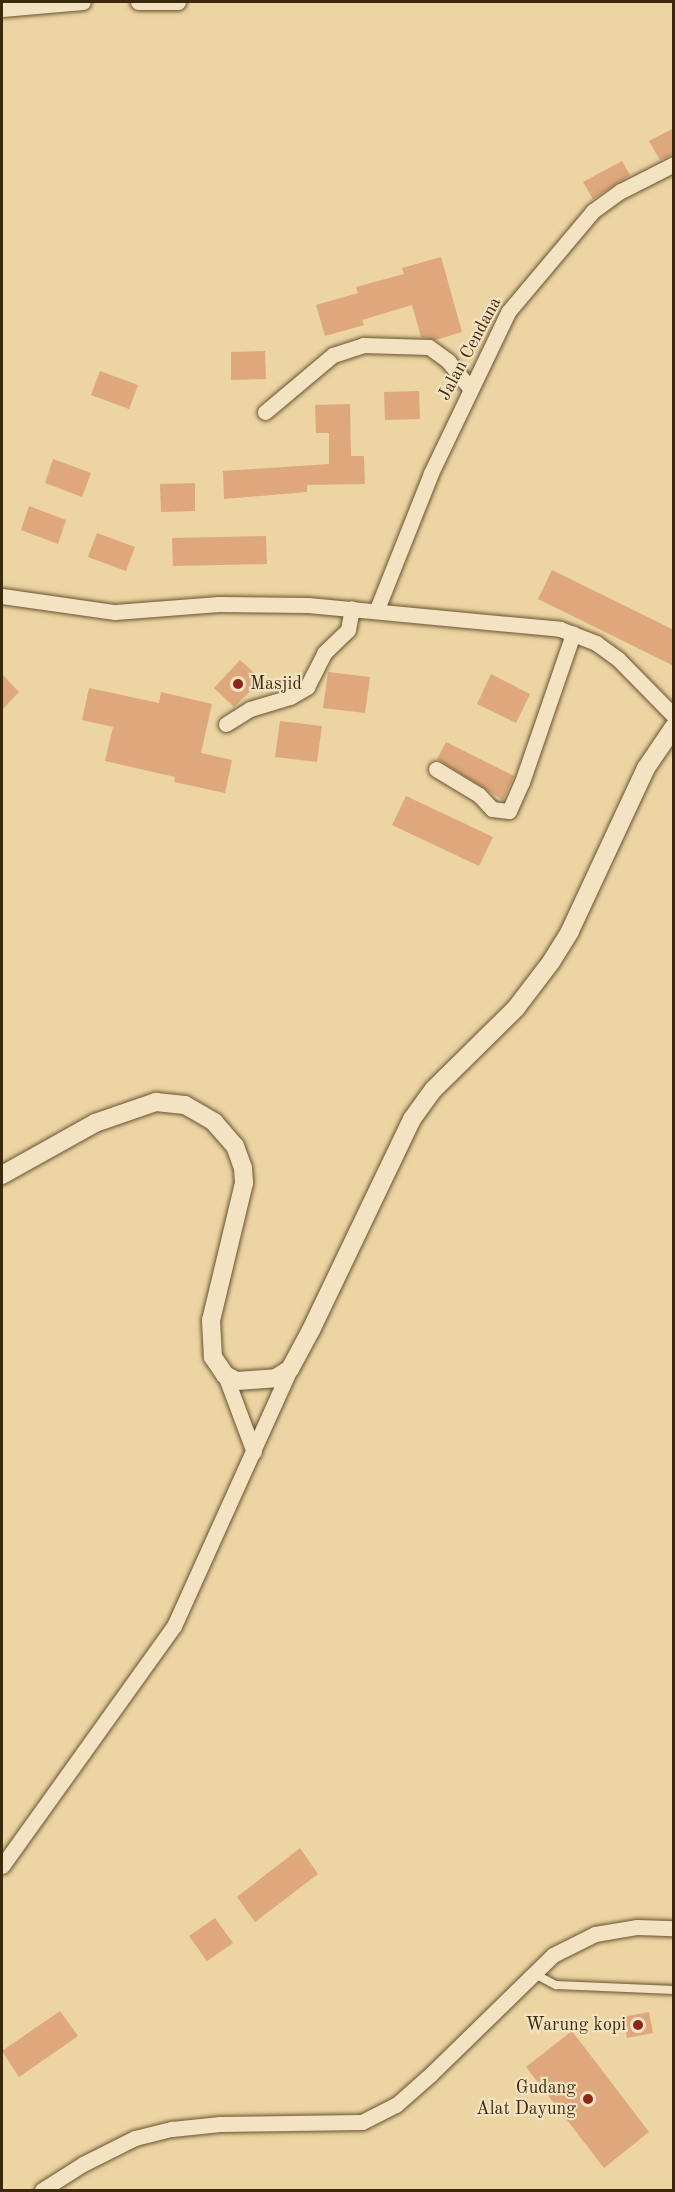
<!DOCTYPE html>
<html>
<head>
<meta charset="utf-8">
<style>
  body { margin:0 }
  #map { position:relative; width:675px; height:2192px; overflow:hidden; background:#edd4a3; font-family:"Old Standard TT",serif }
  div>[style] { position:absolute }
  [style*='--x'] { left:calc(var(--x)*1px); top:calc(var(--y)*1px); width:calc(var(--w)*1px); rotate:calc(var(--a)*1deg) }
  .building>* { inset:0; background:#dea77c }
  .roads { filter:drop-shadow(0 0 2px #685330) drop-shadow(0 0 2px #685330) }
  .service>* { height:8px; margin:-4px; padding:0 4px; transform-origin:4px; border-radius:4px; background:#f3e3c3 }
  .minor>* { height:15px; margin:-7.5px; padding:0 7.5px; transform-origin:7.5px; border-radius:7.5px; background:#f3e3c3 }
  .tertiary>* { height:18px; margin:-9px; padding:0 9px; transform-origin:9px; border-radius:9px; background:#f3e3c3 }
  .dots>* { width:16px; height:16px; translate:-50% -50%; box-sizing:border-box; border:3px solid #f3e3c3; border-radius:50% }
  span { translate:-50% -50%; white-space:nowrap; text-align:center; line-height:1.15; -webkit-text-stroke:4.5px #f3e3c3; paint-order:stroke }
  .street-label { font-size:18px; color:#3c280a }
  .poi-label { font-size:18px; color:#3c280a }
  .left { translate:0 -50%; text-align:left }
  .right { translate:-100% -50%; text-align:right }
  .frame { position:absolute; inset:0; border:3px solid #3c280a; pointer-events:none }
</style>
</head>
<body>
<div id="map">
  <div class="building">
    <i style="clip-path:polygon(674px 128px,674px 154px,660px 160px,649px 141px)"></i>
    <i style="clip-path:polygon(622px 161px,630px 175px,593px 199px,583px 182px)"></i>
    <i style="clip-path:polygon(441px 257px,462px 332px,435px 340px,421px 337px,412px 305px,362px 320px,364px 325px,325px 336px,316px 305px,358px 293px,356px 287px,404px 274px,402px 268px)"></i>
    <i style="clip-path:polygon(265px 351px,266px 379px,231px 380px,231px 352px)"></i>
    <i style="clip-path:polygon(100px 371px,138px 385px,129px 409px,91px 395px)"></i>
    <i style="clip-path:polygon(419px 391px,420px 419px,385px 420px,384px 392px)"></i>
    <i style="clip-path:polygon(350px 404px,351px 456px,364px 456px,365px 484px,307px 485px,307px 492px,224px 499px,223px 471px,329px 464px,329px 433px,316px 433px,315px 405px)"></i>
    <i style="clip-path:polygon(53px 459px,91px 473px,82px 497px,45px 483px)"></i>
    <i style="clip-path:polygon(195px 483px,195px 511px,161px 512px,160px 484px)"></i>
    <i style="clip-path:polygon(29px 506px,66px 520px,58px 544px,21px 530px)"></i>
    <i style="clip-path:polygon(97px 533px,135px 547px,126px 571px,88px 557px)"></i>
    <i style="clip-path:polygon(266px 536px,267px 564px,173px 566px,172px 538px)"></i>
    <i style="clip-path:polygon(552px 570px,674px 630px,674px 666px,538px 599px)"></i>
    <i style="clip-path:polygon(240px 660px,262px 680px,234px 707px,214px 688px)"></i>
    <i style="clip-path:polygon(328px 672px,370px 677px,365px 713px,323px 708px)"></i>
    <i style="clip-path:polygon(2px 674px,19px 692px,2px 710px)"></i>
    <i style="clip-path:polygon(491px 674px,530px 694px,516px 723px,477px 704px)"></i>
    <i style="clip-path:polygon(89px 688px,159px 703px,161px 692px,212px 704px,201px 753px,232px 760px,225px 793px,174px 782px,175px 777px,105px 761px,113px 727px,82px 720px)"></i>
    <i style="clip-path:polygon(280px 721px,322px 726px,317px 762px,275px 757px)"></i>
    <i style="clip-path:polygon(446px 742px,514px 776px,503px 800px,437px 759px)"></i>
    <i style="clip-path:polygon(406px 796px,493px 837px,479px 866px,392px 825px)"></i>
    <i style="clip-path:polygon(300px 1848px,318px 1874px,255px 1922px,237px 1897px)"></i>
    <i style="clip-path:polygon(215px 1918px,233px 1943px,207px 1961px,189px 1936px)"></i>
    <i style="clip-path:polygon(60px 2011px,78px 2036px,19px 2077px,2px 2051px)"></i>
    <i style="clip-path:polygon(649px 2012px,653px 2033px,627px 2038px,623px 2017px)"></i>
    <i style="clip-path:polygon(572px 2031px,649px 2132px,604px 2168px,526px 2067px)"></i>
  </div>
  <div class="roads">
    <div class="service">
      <i style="--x:533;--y:1973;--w:26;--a:28"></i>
      <i style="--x:556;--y:1985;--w:118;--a:2.4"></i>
    </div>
    <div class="minor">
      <i style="--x:138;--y:2;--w:40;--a:0"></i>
      <i style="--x:2;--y:9;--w:81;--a:-4.9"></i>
      <i style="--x:265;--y:412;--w:89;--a:-40"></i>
      <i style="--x:333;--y:355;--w:32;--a:-18"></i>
      <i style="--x:363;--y:345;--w:66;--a:1.7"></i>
      <i style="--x:429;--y:347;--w:24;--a:36"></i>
      <i style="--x:448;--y:361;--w:33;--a:51"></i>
      <i style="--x:2;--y:596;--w:114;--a:8.1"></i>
      <i style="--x:115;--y:612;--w:104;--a:-4.4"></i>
      <i style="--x:219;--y:604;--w:89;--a:0.6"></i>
      <i style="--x:308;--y:605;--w:253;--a:5.4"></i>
      <i style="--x:560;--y:629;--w:39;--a:21"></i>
      <i style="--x:596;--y:643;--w:27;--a:36"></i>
      <i style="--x:618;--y:659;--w:80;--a:45.5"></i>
      <i style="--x:377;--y:609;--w:146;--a:-68.3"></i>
      <i style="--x:431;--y:473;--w:178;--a:-64.4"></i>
      <i style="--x:508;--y:312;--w:132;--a:-49.9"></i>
      <i style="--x:593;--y:211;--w:34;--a:-36"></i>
      <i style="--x:621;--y:191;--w:59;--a:-27"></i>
      <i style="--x:226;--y:724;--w:28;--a:-32"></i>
      <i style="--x:250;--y:709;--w:42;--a:-16.7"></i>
      <i style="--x:290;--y:697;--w:20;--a:-30"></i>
      <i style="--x:307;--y:687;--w:38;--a:-63"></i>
      <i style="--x:324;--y:653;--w:33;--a:-44"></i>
      <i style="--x:348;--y:630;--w:22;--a:-80"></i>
      <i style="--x:436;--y:769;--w:50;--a:31.2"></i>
      <i style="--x:479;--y:795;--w:19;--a:47"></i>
      <i style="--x:492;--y:809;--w:17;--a:7"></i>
      <i style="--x:509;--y:811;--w:32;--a:-66"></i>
      <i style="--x:522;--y:782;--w:157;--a:-71"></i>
      <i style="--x:225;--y:1375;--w:82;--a:69.4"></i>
      <i style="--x:2;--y:1866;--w:295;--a:-54.4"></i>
      <i style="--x:174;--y:1626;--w:282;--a:-65.7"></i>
      <i style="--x:42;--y:2190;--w:49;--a:-32.4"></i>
      <i style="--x:83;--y:2164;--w:58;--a:-26.6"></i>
      <i style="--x:135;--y:2138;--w:38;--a:-14"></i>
      <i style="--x:172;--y:2129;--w:48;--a:-5.9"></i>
      <i style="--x:220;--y:2124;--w:142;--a:-0.8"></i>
      <i style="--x:362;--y:2122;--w:38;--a:-27"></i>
      <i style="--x:396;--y:2105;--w:47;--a:-41.5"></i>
      <i style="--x:431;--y:2074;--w:170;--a:-44.3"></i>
      <i style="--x:553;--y:1955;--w:47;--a:-26.6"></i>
      <i style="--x:595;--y:1934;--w:43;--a:-9.5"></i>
      <i style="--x:637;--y:1927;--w:37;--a:2"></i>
    </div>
    <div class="tertiary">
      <i style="--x:2;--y:1175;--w:107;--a:-29.2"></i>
      <i style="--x:95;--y:1123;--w:65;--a:-19"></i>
      <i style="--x:156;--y:1102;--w:29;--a:6"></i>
      <i style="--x:185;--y:1105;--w:34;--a:30"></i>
      <i style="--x:214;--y:1122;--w:32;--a:49"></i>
      <i style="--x:235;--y:1146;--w:23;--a:70"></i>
      <i style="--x:243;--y:1168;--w:15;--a:86"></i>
      <i style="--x:244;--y:1183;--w:141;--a:103.5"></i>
      <i style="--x:211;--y:1320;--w:37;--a:87"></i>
      <i style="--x:213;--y:1357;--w:22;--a:56"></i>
      <i style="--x:225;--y:1375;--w:13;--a:27"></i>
      <i style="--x:237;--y:1381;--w:39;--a:-4"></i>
      <i style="--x:276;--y:1378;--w:17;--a:-33"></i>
      <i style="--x:290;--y:1369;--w:44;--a:-61.7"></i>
      <i style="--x:311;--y:1330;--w:234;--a:-64.4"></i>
      <i style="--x:412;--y:1119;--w:37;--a:-54"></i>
      <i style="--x:434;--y:1089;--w:115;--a:-44.6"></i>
      <i style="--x:516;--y:1008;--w:58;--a:-52.7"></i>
      <i style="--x:551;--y:962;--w:36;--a:-58"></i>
      <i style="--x:570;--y:931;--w:180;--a:-65"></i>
      <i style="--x:646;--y:768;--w:50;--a:-55.7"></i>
    </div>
  </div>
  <div class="dots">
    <i style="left:238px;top:684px;background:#8f2418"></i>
    <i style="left:638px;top:2025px;background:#8f2418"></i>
    <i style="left:588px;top:2099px;background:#8f2418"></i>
  </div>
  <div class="street-label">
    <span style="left:470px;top:349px;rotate:-62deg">Jalan Cendana</span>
  </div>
  <div class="poi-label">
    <span class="left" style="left:250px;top:684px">Masjid</span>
    <span class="right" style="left:626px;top:2025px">Warung kopi</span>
    <span class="right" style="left:576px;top:2099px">Gudang<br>Alat Dayung</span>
  </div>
  <div class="frame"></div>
</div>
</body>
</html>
